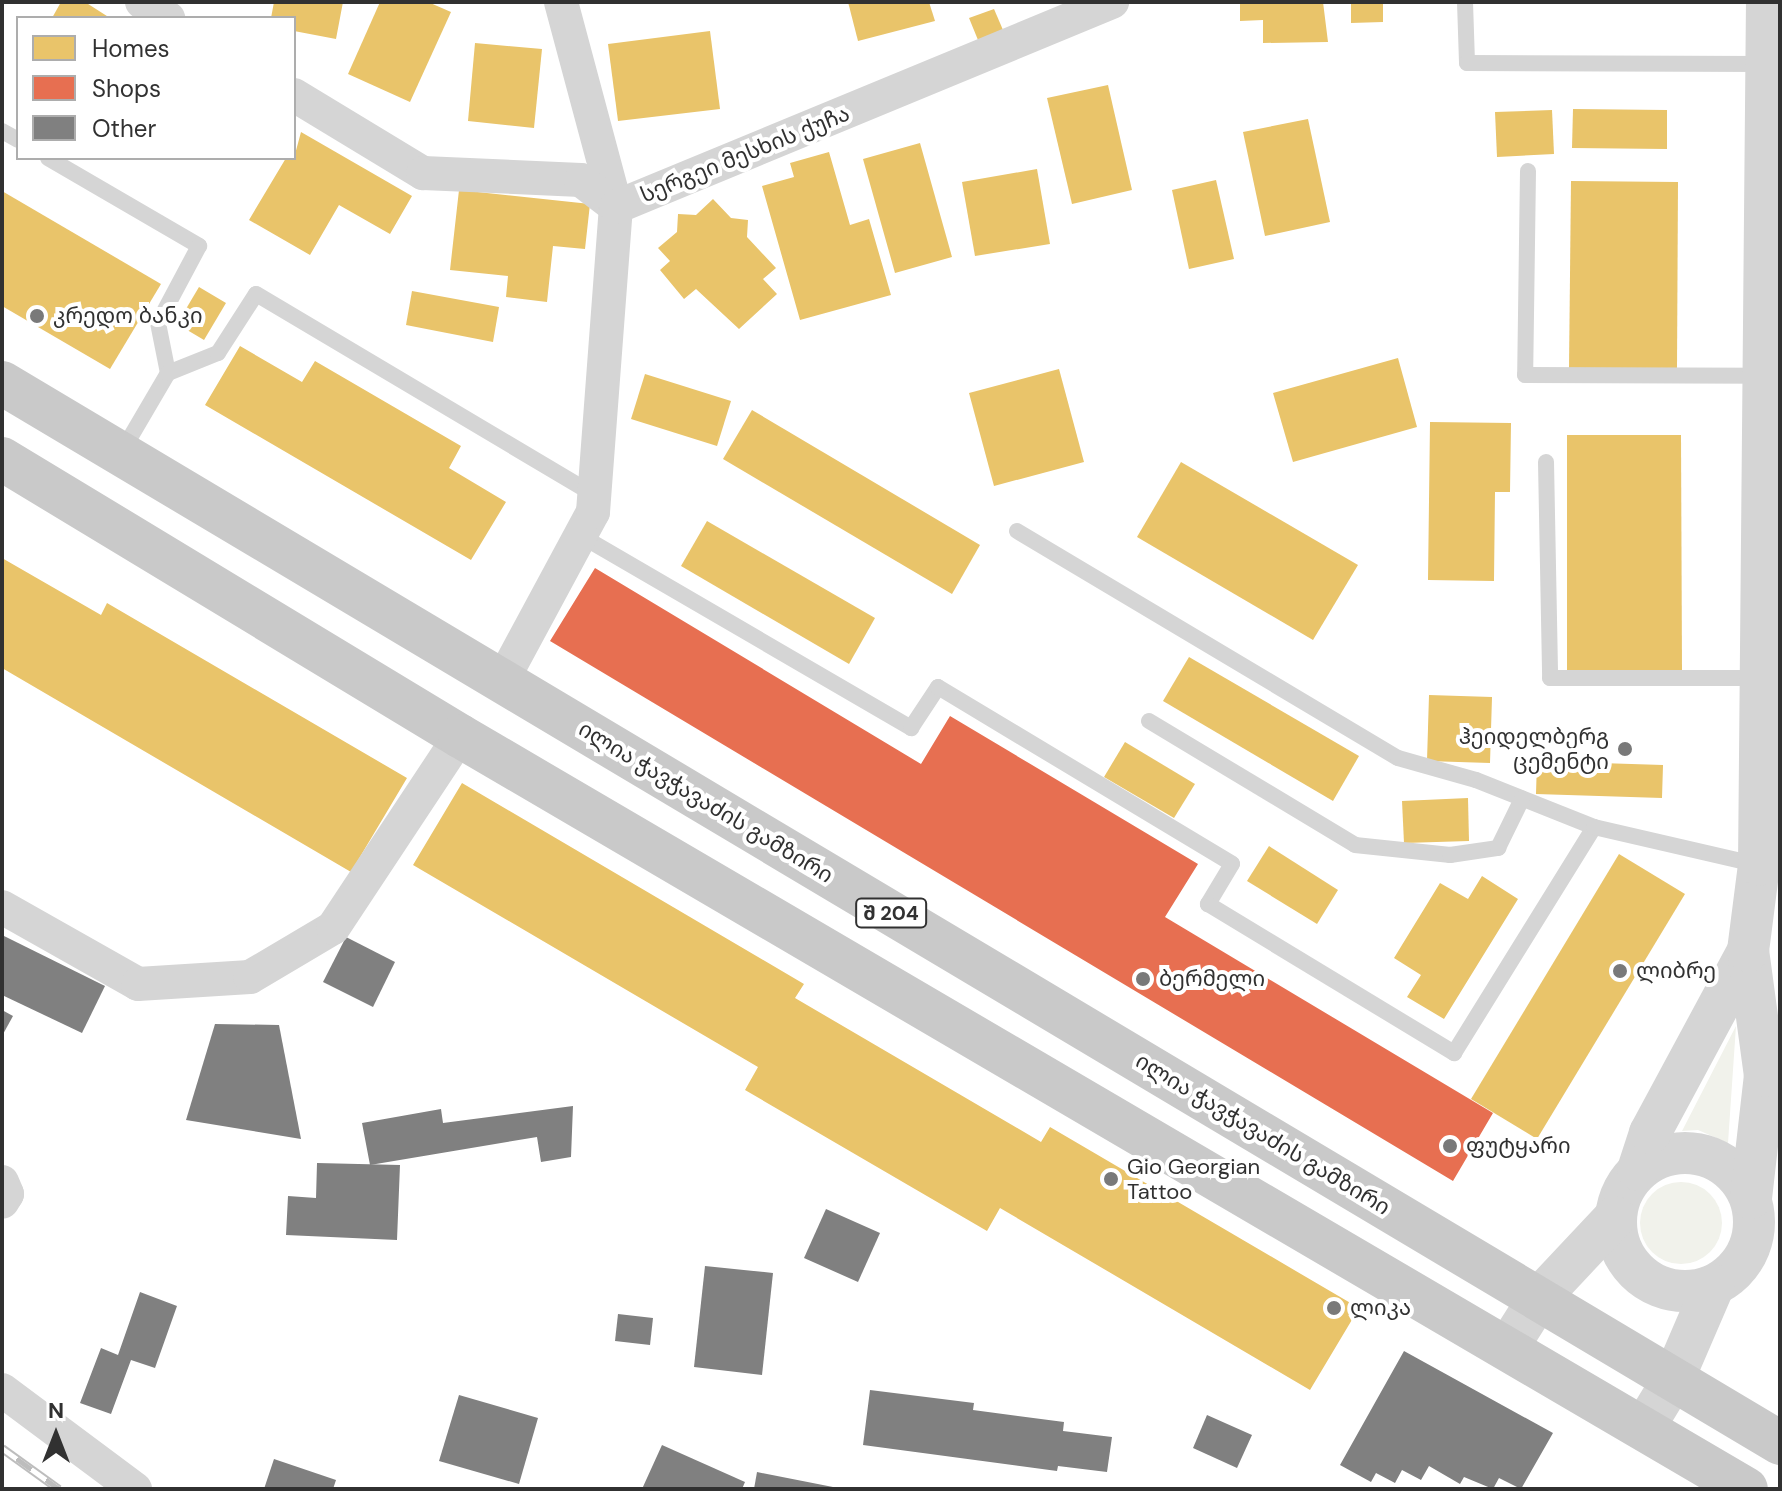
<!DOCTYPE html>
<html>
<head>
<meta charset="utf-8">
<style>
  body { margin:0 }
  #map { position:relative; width:1782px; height:1491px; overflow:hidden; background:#fff; font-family:"DM Sans","Noto Sans Georgian",sans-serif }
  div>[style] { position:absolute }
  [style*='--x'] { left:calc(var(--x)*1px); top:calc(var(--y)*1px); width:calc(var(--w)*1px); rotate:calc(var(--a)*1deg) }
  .green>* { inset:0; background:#f1f2eb }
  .round { border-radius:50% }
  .homes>* { inset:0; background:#e9c46a }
  .shops>* { inset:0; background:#e76f51 }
  .building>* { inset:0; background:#808080 }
  .service>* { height:16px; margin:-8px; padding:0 8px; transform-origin:8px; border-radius:8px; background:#d5d5d5 }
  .minor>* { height:34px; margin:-17px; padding:0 17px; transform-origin:17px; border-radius:17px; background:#d5d5d5 }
  .tertiary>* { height:42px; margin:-21px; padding:0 21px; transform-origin:21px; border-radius:21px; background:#d5d5d5 }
  .tertiary>.ring { margin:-21px; padding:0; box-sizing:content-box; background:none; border:42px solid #d5d5d5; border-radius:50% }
  .primary>* { height:44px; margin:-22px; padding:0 22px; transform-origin:22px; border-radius:22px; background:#c9c9c9 }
  .rail>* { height:9px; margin-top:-4.5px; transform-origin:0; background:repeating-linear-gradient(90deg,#fff 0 18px,#bdbdbd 0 36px); box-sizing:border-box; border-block:2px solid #bdbdbd }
  .dots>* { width:22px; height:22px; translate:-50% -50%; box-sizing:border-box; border:4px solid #fff; border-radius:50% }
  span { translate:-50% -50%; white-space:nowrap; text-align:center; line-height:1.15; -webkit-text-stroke:8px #fff; paint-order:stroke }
  .shield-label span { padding:2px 6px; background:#fff; border:2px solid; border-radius:6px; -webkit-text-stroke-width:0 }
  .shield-label { font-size:20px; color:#313131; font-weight:700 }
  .street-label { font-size:22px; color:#313131 }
  .poi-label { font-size:22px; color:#313131 }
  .left { translate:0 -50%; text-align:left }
  .right { translate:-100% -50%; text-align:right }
  .frame { position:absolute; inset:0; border:4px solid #313131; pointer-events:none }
  .legend { position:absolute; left:16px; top:16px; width:280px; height:144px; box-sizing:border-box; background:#fff; border:2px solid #adadad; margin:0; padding:10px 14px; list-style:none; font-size:24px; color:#313131 }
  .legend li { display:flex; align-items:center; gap:16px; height:40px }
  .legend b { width:40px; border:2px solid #adadad }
  .north { position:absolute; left:16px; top:1395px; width:80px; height:80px; -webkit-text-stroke:6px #fff; paint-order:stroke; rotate:0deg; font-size:22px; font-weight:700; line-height:32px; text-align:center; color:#313131 }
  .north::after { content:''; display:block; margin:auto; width:28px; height:36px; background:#313131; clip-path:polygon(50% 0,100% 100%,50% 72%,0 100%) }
</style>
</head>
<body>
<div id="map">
  <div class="green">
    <i style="clip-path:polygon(1736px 1026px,1728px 1143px,1698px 1130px,1682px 1131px)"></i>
    <i class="round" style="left:1640px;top:1182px;width:82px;height:82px"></i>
  </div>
  <div class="homes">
    <i style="clip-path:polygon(61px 2px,85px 2px,110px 18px,52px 18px)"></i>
    <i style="clip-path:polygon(274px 2px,343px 2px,336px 39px,294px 31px,294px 18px,271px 18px)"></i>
    <i style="clip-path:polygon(380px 2px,428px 2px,451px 12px,410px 102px,348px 74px)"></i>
    <i style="clip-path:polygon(848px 2px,929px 2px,935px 21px,858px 41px)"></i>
    <i style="clip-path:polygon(1240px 2px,1323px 2px,1328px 42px,1263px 43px,1263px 20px,1240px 21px)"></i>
    <i style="clip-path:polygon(1351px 2px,1383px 2px,1383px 22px,1351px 23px)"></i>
    <i style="clip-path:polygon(994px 9px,1003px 30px,978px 40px,969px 18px)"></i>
    <i style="clip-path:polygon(710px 31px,720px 109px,618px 121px,608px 44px)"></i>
    <i style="clip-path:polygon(475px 43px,542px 49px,534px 128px,468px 121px)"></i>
    <i style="clip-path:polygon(1108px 85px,1132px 190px,1072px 204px,1047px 98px)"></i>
    <i style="clip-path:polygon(1573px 109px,1667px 110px,1667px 149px,1572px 148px)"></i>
    <i style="clip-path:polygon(1552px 110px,1554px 154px,1497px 157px,1495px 112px)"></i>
    <i style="clip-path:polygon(1308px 119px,1330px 222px,1265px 236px,1243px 132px)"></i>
    <i style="clip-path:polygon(301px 132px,412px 196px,390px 234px,339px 205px,310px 255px,249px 220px,286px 158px,294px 158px)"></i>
    <i style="clip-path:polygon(920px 143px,952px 257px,895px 273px,863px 159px)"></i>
    <i style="clip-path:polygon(829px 152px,850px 225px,869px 219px,891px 295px,800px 320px,762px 186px,794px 177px,790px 163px)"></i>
    <i style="clip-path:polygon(1037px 169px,1050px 244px,975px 256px,962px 182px)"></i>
    <i style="clip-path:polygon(1216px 180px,1234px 259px,1189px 269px,1172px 190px)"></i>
    <i style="clip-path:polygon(1571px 181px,1678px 182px,1677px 369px,1569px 368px)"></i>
    <i style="clip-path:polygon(459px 190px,590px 204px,585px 249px,553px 246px,547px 302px,506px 297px,508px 276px,450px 270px)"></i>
    <i style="clip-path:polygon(2px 191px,161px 284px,110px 369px,2px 306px)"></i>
    <i style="clip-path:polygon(713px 199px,731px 218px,748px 220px,747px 237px,776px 268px,763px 279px,777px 294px,739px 329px,696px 289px,684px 299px,660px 270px,670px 261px,658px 248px,677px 232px,678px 214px,696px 215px)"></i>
    <i style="clip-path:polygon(199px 287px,226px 303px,204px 340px,177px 324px)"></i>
    <i style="clip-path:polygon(412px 291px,499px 307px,493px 342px,406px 325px)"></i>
    <i style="clip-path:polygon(240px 346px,302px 382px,315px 361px,461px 446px,449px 468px,506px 502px,471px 560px,205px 405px)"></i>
    <i style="clip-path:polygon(1398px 358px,1417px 427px,1293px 462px,1273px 393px)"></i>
    <i style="clip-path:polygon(1059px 369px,1084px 462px,994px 486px,969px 393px)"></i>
    <i style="clip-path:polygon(645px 374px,731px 401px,717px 446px,631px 419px)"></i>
    <i style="clip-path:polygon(752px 410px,980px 545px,952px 594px,723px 459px)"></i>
    <i style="clip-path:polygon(1430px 422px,1511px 423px,1510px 492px,1495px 492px,1494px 581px,1428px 580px)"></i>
    <i style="clip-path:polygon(1567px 435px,1681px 435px,1682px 671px,1567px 671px)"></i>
    <i style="clip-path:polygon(1181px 462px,1358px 565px,1313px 640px,1137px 537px)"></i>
    <i style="clip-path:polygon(707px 521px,875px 618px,849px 664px,681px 566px)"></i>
    <i style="clip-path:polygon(2px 558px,101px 615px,107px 603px,407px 778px,351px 872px,2px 668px)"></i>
    <i style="clip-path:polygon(1189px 657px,1359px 756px,1333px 801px,1163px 701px)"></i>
    <i style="clip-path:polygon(1429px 695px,1492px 697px,1490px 763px,1427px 761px)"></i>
    <i style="clip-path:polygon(1125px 742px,1195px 784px,1174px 818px,1104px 777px)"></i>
    <i style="clip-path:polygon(1537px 761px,1663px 765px,1662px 798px,1536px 794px)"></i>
    <i style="clip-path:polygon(462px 783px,804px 984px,795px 998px,1041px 1142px,1050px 1127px,1359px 1308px,1310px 1390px,1000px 1208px,987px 1231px,745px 1090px,758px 1067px,413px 865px)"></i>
    <i style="clip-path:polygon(1468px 798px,1469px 841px,1404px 843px,1402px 801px)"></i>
    <i style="clip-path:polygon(1269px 846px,1338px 890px,1317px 924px,1247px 881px)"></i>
    <i style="clip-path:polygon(1619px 854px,1685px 894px,1537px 1139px,1471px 1099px)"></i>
    <i style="clip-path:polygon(1482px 876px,1518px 899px,1444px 1019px,1407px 997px,1421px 975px,1394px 958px,1440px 883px,1468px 899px)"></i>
  </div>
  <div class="shops">
    <i style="clip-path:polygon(595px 568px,921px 764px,950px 716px,1198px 864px,1165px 917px,1493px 1113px,1453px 1181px,550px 641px)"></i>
  </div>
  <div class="building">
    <i style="clip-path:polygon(2px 935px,105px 986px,82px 1033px,2px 995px)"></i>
    <i style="clip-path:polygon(346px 937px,395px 962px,373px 1007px,323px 982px)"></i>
    <i style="clip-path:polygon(2px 1010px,13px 1016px,2px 1036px)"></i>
    <i style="clip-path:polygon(215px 1024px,279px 1025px,301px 1139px,186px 1120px)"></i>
    <i style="clip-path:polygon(573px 1106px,571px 1157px,541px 1162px,537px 1137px,370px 1165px,362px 1123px,441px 1109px,443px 1123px)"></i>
    <i style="clip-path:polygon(317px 1163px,400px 1165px,397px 1240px,286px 1235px,288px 1196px,316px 1198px)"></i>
    <i style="clip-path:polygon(826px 1209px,880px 1233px,858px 1282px,804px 1258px)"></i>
    <i style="clip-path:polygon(705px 1266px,773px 1273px,762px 1375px,694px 1367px)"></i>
    <i style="clip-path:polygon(140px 1292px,177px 1306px,155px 1368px,131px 1360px,111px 1414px,80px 1403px,101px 1348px,118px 1355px)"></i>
    <i style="clip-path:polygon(618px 1314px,653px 1318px,650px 1345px,615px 1341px)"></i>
    <i style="clip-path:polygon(1404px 1351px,1553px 1433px,1521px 1489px,1499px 1478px,1493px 1489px,1464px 1477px,1460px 1484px,1429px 1466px,1421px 1480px,1402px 1470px,1395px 1483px,1376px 1473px,1371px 1482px,1340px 1465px)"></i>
    <i style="clip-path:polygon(870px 1390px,974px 1403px,973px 1410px,1064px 1422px,1063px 1431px,1112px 1437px,1107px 1472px,1058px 1466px,1057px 1471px,863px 1445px)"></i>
    <i style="clip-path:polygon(459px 1395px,538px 1418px,519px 1484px,439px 1461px)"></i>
    <i style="clip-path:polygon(1207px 1415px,1252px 1435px,1237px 1468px,1193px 1448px)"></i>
    <i style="clip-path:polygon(662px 1445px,745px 1482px,742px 1489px,642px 1489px)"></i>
    <i style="clip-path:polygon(274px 1459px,336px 1480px,333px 1489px,264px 1489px)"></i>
    <i style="clip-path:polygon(757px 1472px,838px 1488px,838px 1489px,754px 1489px)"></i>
  </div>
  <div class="service">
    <i style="--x:1465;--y:2;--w:61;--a:88.1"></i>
    <i style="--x:1467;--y:63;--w:298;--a:0.2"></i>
    <i style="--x:2;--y:131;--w:18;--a:29"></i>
    <i style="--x:48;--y:158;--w:175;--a:30.2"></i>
    <i style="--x:199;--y:246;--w:87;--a:118"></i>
    <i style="--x:158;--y:323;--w:51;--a:78.7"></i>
    <i style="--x:168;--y:373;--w:93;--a:120.4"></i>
    <i style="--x:1528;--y:171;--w:204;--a:90.8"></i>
    <i style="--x:1525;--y:375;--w:239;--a:0.2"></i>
    <i style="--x:168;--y:373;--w:54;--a:-21.8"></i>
    <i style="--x:218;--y:353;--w:70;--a:-57.2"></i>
    <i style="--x:256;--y:294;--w:394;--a:30.7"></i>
    <i style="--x:1546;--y:462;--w:216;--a:88.9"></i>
    <i style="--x:1550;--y:678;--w:210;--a:0"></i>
    <i style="--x:1017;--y:531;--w:443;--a:30.8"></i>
    <i style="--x:1398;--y:758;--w:81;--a:15.8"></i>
    <i style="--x:1476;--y:780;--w:127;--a:21.7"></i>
    <i style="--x:583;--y:537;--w:380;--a:30.2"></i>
    <i style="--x:911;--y:728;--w:49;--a:-56.6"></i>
    <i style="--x:938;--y:687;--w:343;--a:31"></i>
    <i style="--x:1232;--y:864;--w:47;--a:121"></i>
    <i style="--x:1208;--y:904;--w:288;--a:31.2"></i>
    <i style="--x:1454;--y:1053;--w:266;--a:-58.2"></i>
    <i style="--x:1594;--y:827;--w:169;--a:13"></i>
    <i style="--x:1149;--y:721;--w:240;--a:31"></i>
    <i style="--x:1355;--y:845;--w:96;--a:6"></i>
    <i style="--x:1450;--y:855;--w:49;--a:-8.3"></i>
    <i style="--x:1498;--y:848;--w:55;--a:-63.9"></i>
  </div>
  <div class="minor">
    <i style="--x:142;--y:2;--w:31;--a:32"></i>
    <i style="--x:561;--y:2;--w:212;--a:75"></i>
    <i style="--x:294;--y:95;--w:151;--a:31.2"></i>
    <i style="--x:423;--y:173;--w:158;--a:2.5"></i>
    <i style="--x:581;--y:180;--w:44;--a:37.6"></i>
    <i style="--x:502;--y:681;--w:192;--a:-61.7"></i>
    <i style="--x:593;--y:512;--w:306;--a:-85.7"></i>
    <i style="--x:616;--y:207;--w:537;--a:-22.46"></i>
    <i style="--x:2;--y:907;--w:156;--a:29.5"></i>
    <i style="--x:138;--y:984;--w:112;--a:-3.6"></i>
    <i style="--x:250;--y:977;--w:96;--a:-30.6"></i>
    <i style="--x:333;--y:928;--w:230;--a:-56.5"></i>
    <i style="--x:2;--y:1182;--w:13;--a:67"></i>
    <i style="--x:7;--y:1194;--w:9;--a:122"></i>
    <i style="--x:2;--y:1390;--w:166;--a:36.7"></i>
  </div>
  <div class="tertiary">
    <i class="ring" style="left:1616px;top:1153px;width:96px;height:96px"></i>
    <i style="--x:1638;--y:1170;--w:39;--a:-72"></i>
    <i style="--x:1650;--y:1133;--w:207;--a:-61.7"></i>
    <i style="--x:1751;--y:1198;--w:123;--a:-83.5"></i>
    <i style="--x:1765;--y:1076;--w:126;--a:-97.7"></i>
    <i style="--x:1748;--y:951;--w:87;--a:-82.7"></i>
    <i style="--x:1759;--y:865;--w:863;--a:-89.47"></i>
    <i style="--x:1508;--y:1347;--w:58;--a:-57.7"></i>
    <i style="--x:1539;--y:1298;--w:111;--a:-46.8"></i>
    <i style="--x:1645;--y:1426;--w:54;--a:-58.7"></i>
    <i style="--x:1673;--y:1380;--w:103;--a:-66.7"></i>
  </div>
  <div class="primary">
    <i style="--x:2;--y:383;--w:2070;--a:30.8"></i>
    <i style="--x:2;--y:459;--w:535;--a:31.17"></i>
    <i style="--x:460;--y:736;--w:1490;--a:30.35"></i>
  </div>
  <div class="rail">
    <i style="--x:2;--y:1448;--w:70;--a:35.7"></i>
  </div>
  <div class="dots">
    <i style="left:37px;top:316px;background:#797979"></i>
    <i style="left:1625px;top:749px;background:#797979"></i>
    <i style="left:1620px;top:971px;background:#797979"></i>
    <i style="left:1143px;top:979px;background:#797979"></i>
    <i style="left:1450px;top:1146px;background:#797979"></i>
    <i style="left:1111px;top:1179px;background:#797979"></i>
    <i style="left:1334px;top:1308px;background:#797979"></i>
  </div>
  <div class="shield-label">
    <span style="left:891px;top:913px">შ 204</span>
  </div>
  <div class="street-label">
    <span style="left:745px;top:154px;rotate:-22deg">სერგეი მესხის ქუჩა</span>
    <span style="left:706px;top:802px;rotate:31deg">ილია ჭავჭავაძის გამზირი</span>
    <span style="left:1263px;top:1134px;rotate:31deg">ილია ჭავჭავაძის გამზირი</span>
  </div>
  <div class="poi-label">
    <span class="left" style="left:53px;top:316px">კრედო ბანკი</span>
    <span class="right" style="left:1609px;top:749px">ჰეიდელბერგ<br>ცემენტი</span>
    <span class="left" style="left:1636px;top:971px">ლიბრე</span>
    <span class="left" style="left:1159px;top:979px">ბერმელი</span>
    <span class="left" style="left:1466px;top:1146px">ფუტყარი</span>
    <span class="left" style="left:1127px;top:1179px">Gio Georgian<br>Tattoo</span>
    <span class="left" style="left:1350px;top:1308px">ლიკა</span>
  </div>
  <div class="frame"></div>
  <ul class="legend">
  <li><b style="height:22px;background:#e9c46a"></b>Homes</li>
  <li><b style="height:22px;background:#e76f51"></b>Shops</li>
  <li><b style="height:22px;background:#808080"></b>Other</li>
  </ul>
  <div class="north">N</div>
</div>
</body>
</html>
